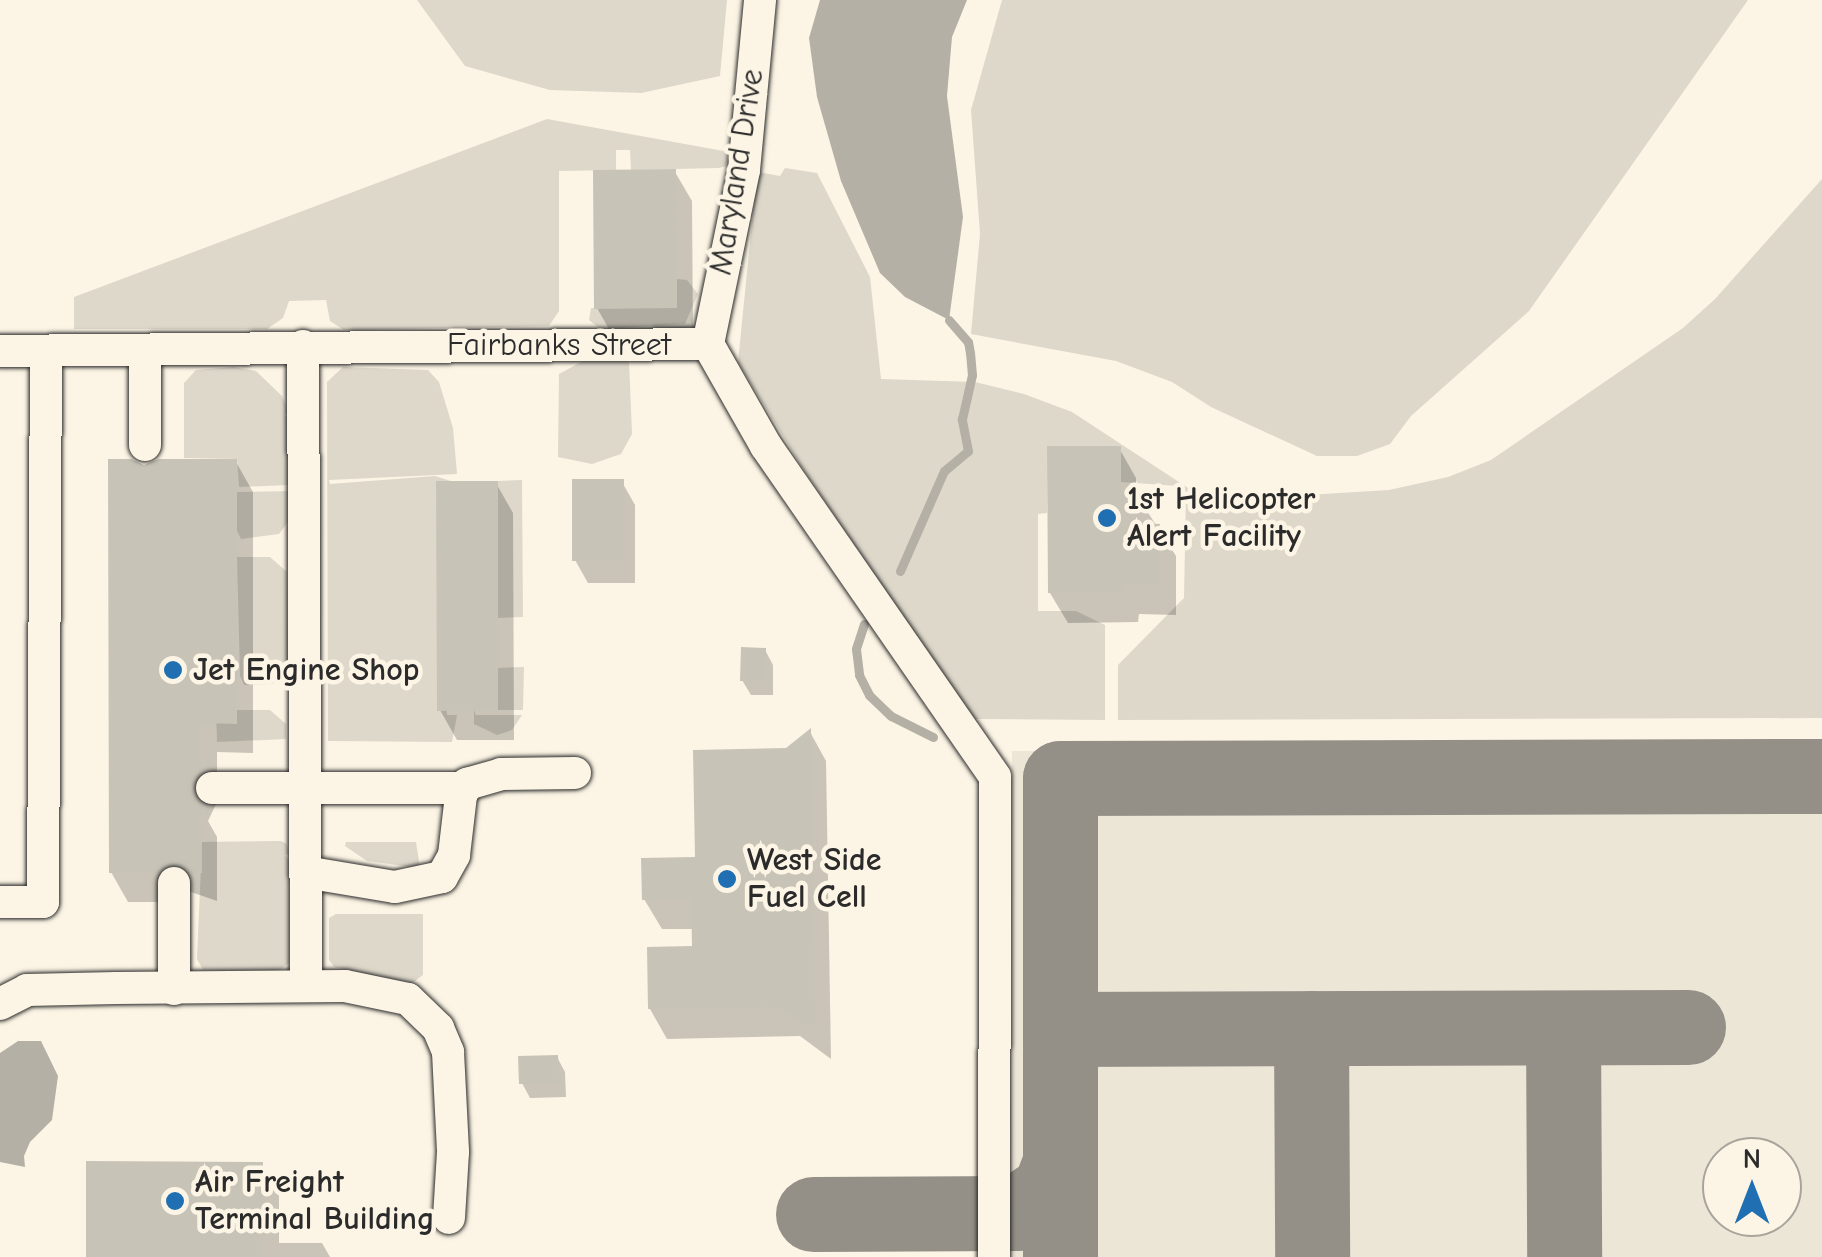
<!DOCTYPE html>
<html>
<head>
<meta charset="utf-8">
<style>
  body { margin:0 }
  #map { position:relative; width:1822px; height:1257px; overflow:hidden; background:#fcf5e5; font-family:"Comic Neue",sans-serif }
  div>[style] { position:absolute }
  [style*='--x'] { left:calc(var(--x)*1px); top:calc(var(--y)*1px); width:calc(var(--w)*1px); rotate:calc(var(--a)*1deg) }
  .built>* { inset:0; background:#ece6d7 }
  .green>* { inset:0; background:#ded8ca }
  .water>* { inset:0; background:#b4b0a5 }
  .shadow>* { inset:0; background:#0003 }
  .stream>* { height:9px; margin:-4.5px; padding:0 4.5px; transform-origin:4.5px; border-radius:4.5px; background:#b4b0a5 }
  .taxiway>* { height:75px; margin:-37.5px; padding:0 37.5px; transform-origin:37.5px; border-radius:37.5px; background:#949088 }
  .building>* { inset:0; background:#c8c3b7 }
  .roads { filter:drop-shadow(0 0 2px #2b2b2b) drop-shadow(0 0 2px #2b2b2b) }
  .minor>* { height:32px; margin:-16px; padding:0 16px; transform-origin:16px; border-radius:16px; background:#fcf5e5 }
  .dots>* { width:28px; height:28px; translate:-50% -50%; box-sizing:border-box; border:5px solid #fcf5e5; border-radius:50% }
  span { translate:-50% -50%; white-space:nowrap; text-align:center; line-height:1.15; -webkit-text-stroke:9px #fcf5e5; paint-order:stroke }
  .street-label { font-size:32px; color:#2b2b2b }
  .poi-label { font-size:32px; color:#2b2b2b; font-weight:700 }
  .left { translate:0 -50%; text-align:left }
  .north { position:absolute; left:1702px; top:1137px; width:100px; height:100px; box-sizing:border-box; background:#fcf5e5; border:2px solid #a8a49b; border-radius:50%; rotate:0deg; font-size:28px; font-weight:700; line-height:40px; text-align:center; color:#2b2b2b }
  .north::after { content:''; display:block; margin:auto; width:35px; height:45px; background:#1f6fb2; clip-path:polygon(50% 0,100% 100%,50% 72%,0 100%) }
</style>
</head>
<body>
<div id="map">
  <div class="built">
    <i style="clip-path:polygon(evenodd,1822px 749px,1822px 1257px,1014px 1257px,1012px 751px,1822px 749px,1782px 1157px,1782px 1217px,1722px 1217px,1722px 1157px,1782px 1157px)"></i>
  </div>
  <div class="green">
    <i style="clip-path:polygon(417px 0,727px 0,720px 76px,641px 93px,550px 90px,465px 66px)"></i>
    <i style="clip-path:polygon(1002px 0,1748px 0,1529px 311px,1411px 416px,1390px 444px,1357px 456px,1317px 456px,1211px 407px,1172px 382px,1116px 361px,971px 334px,980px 234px,971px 110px)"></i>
    <i style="clip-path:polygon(547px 119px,729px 152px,726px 166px,719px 168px,631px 170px,630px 150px,616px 150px,616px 170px,559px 171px,559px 311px,549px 326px,344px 330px,330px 321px,326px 300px,289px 301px,283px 318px,267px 329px,74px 329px,74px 297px)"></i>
    <i style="clip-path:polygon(785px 168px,817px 173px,870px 277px,881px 379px,975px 382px,1024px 394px,1072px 412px,1208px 501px,1389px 490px,1448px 477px,1491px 460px,1683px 328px,1715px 299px,1822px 179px,1822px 718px,1118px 720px,1118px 665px,1184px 598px,1186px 493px,1178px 486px,1121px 482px,1120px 446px,1048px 446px,1047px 513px,1038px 514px,1038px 611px,1076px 611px,1105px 625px,1105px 720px,971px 719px,802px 467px,738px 362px,757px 172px,780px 176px)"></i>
    <i style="clip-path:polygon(677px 279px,687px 280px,698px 294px,685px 324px,600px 329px,589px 320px,591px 308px,677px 308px)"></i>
    <i style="clip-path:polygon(629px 360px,632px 434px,621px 454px,592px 464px,558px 457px,559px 374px,583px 361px)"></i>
    <i style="clip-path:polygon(234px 367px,256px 371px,282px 396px,289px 412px,285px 415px,289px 420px,289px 485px,239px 487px,237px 459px,184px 458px,184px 383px,196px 370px)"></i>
    <i style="clip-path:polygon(343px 367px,428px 370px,439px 382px,453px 428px,457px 474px,329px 480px,330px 484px,435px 476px,451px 481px,436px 482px,447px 715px,457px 715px,458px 710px,452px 742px,328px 741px,327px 382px)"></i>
    <i style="clip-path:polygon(522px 480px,523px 617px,498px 618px,498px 481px)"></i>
    <i style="clip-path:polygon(289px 491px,288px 522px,279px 534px,241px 539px,237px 531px,237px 492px)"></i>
    <i style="clip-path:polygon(237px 557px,270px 557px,287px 572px,288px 668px,272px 684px,244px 685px,240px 676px)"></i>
    <i style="clip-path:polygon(524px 667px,523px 710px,498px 710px,498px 668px)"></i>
    <i style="clip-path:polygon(216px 710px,270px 710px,286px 724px,286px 739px,217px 742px)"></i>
    <i style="clip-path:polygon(474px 710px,476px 715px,522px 715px,512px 730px,497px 735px,474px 724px)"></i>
    <i style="clip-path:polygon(281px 841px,287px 844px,289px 854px,285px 855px,289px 861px,289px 963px,278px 971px,203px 970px,197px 959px,202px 842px)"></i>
    <i style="clip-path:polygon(346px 842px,416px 842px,420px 868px,367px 861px,345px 846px)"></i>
    <i style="clip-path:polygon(336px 914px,423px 914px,423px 975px,411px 984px,334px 967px,329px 960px,329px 918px)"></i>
  </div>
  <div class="water">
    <i style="clip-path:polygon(820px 0,967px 0,952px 37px,947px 96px,963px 217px,949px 320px,905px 297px,880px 273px,841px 181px,817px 97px,809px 38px)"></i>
    <i style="clip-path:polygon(18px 1041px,41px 1041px,58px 1076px,52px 1120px,30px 1142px,24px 1156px,25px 1167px,0 1162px,0 1053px)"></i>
  </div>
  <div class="shadow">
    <i style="clip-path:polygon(675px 172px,692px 201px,693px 337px,614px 338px,597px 308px)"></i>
    <i style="clip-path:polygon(1119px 448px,1136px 478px,1136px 494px,1176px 556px,1176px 615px,1139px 614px,1138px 622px,1068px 623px,1050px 593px)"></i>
    <i style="clip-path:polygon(236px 462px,253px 492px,253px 753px,217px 752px,217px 802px,208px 821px,217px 837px,217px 901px,191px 892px,174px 902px,128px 902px,111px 872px,144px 468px)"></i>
    <i style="clip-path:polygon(622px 482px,635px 505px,635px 583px,588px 583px,575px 560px)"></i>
    <i style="clip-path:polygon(496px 483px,513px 513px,514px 740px,457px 740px,440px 710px)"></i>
    <i style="clip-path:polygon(765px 650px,773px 665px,773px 695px,751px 695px,742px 680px)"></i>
    <i style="clip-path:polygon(810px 732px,826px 761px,831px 1059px,800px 1036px,667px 1039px,650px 1009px,695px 949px,694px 929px,662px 929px,644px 899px,697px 859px,787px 751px)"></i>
    <i style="clip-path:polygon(557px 1057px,565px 1072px,566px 1097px,530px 1098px,522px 1083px)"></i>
    <i style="clip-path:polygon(262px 1164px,279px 1194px,279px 1243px,322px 1243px,330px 1257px,88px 1257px)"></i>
  </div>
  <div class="stream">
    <i style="--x:900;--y:571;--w:109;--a:-66.3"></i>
    <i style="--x:944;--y:471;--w:31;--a:-40"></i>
    <i style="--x:968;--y:451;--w:33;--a:-101"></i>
    <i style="--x:962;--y:419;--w:45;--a:-77.2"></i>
    <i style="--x:972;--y:375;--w:22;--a:-95"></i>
    <i style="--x:970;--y:353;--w:11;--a:-100"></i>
    <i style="--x:968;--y:342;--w:29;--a:-131"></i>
    <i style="--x:864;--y:624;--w:26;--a:108"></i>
    <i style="--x:856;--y:649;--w:26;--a:83"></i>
    <i style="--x:859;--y:675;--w:22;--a:63"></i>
    <i style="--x:869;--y:695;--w:30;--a:44"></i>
    <i style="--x:891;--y:716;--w:47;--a:26.6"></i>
  </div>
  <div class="taxiway">
    <i style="--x:1311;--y:1028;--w:229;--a:89.7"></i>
    <i style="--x:1563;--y:1028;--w:229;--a:89.7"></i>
    <i style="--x:1060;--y:1029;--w:628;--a:-0.18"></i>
    <i style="--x:813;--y:1214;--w:204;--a:-0.3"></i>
    <i style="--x:1017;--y:1213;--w:39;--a:-35"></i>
    <i style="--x:1049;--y:1191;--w:26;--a:-69"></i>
    <i style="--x:1060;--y:1257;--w:479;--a:-90"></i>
    <i style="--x:1060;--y:778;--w:762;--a:-0.15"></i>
  </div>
  <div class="building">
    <i style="clip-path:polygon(676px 169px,677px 308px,594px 309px,593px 170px)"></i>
    <i style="clip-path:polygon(1047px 446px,1121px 446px,1121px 491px,1138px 491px,1138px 523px,1160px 524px,1160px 585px,1123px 585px,1122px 593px,1048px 593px)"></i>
    <i style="clip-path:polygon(108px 459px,131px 459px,144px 465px,159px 459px,237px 459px,237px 724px,201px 723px,201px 771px,192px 789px,201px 805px,202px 873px,191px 873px,175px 863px,157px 873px,109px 873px)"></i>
    <i style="clip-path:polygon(572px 479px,624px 479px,624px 561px,572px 561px)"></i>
    <i style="clip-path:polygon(436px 481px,498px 481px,498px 710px,437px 711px)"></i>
    <i style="clip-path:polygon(741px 647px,766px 648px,766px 681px,740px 681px)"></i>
    <i style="clip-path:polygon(811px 728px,816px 1033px,780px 1007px,648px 1009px,647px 947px,692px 946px,691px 899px,642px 900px,641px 858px,695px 857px,693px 750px,786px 748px)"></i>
    <i style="clip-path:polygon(558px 1055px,559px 1083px,519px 1084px,518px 1056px)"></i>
    <i style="clip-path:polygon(86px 1161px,263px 1162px,263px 1257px,86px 1257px)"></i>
  </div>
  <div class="roads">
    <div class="minor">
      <i style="--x:708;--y:344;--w:178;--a:-78.3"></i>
      <i style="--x:744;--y:170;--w:171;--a:-84.6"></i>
      <i style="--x:303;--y:346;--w:640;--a:89.73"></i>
      <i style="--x:145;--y:350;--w:95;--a:90"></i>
      <i style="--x:0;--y:351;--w:708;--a:-0.57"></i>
      <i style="--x:708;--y:344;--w:117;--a:60.4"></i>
      <i style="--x:766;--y:446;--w:402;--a:55.3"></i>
      <i style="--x:995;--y:777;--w:480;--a:90.1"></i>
      <i style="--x:212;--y:788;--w:253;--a:0"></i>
      <i style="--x:305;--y:872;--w:91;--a:9.5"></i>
      <i style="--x:395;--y:887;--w:48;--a:-12"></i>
      <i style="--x:442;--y:877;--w:25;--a:-61"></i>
      <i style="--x:454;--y:855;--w:60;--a:-83.3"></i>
      <i style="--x:461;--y:795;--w:13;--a:-61"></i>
      <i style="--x:467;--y:784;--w:35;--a:-16"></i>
      <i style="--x:501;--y:774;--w:74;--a:-0.8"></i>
      <i style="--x:174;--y:883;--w:106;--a:90"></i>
      <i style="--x:0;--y:902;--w:43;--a:0"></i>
      <i style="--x:43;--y:902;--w:551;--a:-89.69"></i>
      <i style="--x:0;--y:1004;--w:30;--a:-27"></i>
      <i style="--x:27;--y:990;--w:89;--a:-1.3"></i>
      <i style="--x:116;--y:988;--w:229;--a:-0.5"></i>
      <i style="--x:345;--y:986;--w:64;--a:11.7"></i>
      <i style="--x:408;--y:999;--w:42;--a:44"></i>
      <i style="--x:438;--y:1028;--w:26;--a:67"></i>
      <i style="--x:448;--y:1052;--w:100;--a:87.1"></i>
      <i style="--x:453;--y:1152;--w:66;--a:93.5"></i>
    </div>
  </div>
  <div class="dots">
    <i style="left:1107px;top:518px;background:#1f6fb2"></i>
    <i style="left:173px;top:670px;background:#1f6fb2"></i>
    <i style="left:727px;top:879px;background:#1f6fb2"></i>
    <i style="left:175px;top:1201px;background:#1f6fb2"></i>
  </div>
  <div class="street-label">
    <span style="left:737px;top:172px;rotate:-81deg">Maryland Drive</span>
    <span style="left:559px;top:345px">Fairbanks Street</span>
  </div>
  <div class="poi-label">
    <span class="left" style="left:1127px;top:518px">1st Helicopter<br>Alert Facility</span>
    <span class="left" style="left:193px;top:670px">Jet Engine Shop</span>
    <span class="left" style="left:747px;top:879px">West Side<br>Fuel Cell</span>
    <span class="left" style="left:195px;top:1201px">Air Freight<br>Terminal Building</span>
  </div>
  <div class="north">N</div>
</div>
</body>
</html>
